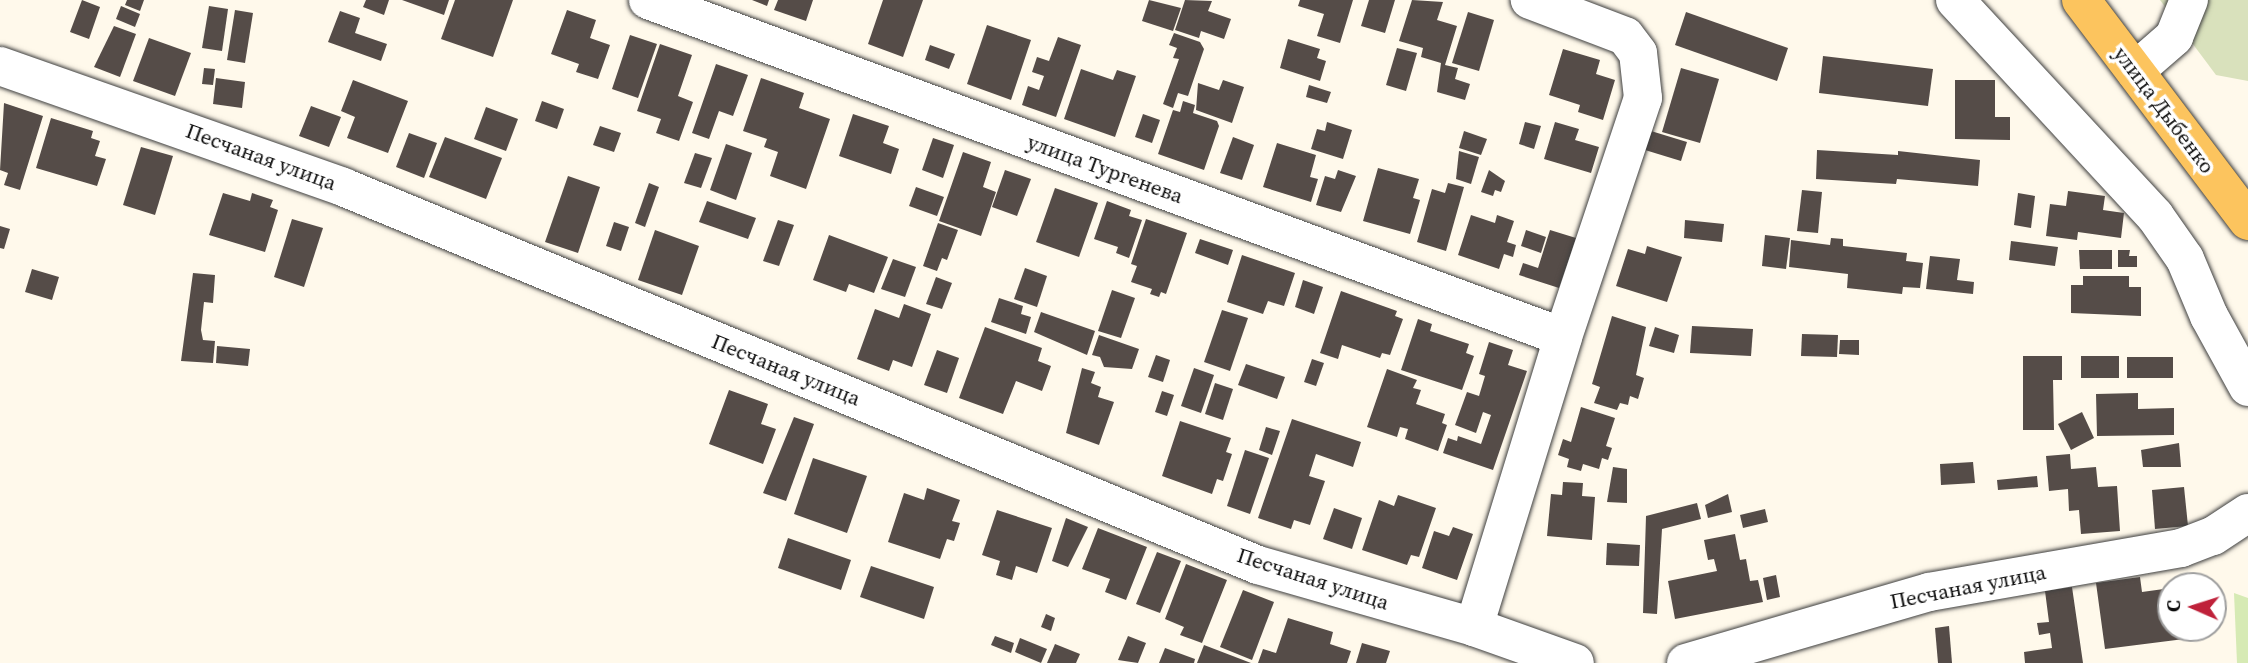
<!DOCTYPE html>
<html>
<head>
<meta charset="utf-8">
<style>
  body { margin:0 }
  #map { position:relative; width:2248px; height:663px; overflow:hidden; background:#fff9eb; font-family:"Source Serif 4",serif }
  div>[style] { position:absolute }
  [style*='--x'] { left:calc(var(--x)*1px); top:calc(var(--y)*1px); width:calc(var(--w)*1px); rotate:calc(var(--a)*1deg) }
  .green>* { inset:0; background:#d6eab4 }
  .cemetery>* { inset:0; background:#d9e1bc }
  .building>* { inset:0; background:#554c48 }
  .roads { filter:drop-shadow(0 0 2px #3f3f3f) drop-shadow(0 0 2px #3f3f3f) }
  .minor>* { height:38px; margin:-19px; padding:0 19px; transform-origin:19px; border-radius:19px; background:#fff }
  .major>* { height:38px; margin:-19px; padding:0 19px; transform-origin:19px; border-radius:19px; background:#fcc45e }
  span { translate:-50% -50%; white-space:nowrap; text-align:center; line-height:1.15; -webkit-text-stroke:7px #fff; paint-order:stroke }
  .street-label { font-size:21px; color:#0c0c0c }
  .north { position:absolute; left:2157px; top:572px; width:70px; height:70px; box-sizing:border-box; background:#fff; border:2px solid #9e9e9e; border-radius:50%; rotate:273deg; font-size:19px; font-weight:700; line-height:28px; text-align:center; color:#0c0c0c }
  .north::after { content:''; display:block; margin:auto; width:24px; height:32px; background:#bf213a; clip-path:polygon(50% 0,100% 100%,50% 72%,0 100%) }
</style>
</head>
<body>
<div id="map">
  <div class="green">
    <i style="clip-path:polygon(2234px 593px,2248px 598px,2248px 663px,2237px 663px)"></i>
  </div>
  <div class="cemetery">
    <i style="clip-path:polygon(2160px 0,2248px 0,2248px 81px,2216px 75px)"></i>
  </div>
  <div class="building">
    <i style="clip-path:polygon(82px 0,100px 7px,89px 39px,70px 32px)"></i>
    <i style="clip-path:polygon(127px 0,144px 0,140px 11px,125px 5px)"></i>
    <i style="clip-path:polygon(366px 0,389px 0,384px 15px,363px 7px)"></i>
    <i style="clip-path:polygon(402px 0,449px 0,444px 15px)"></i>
    <i style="clip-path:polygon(455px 0,513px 0,493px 57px,441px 39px)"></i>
    <i style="clip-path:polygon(752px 0,769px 0,767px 6px)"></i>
    <i style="clip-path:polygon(778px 0,813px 0,806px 21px,774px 10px)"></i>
    <i style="clip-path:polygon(883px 0,923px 0,903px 57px,868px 44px)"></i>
    <i style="clip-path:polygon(1149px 0,1181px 8px,1173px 31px,1142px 21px)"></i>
    <i style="clip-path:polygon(1185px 0,1212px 1px,1208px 11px,1231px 19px,1224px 39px,1201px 31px,1199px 38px,1175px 30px)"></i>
    <i style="clip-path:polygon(1300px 0,1353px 0,1340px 43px,1317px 36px,1324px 14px,1298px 6px)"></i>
    <i style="clip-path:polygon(1369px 0,1395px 0,1385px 33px,1361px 26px)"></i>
    <i style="clip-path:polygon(1412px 0,1443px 2px,1437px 20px,1457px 26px,1445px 65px,1458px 68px,1455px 79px,1470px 84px,1465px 100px,1437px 92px,1441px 63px,1421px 57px,1423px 48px,1399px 41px)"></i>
    <i style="clip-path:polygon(121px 6px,140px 14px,135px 27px,116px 19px)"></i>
    <i style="clip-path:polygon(209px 6px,228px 9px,222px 51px,202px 48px)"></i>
    <i style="clip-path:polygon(235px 10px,253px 13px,245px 63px,227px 60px)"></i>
    <i style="clip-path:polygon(567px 10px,596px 20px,590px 38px,610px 45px,598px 79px,576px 72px,579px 64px,551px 54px)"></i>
    <i style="clip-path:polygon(340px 11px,360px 18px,355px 33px,387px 44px,381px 61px,328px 42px)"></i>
    <i style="clip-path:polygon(1468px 12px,1494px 20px,1479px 71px,1452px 63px)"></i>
    <i style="clip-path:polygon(1686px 12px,1788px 48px,1777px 81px,1675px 45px)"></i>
    <i style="clip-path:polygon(987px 25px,1031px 40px,1011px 100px,967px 84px)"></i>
    <i style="clip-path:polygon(114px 26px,136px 34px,120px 77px,94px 67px)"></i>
    <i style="clip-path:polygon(1174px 33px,1200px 42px,1204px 49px,1188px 96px,1178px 93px,1173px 108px,1163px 104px,1179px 59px,1173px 58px,1177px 48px,1169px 45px)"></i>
    <i style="clip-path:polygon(630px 35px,657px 44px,638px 98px,612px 89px)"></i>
    <i style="clip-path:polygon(1058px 37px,1081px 45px,1056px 117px,1022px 105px,1028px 86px,1039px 90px,1044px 76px,1032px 72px,1037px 57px,1049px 61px)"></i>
    <i style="clip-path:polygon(149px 38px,191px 53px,175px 96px,133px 81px)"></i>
    <i style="clip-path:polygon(1288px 39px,1320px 49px,1317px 58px,1326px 61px,1320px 81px,1280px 68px)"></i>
    <i style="clip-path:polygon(660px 44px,692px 55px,678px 96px,693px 102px,679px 141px,656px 133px,661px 119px,637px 111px)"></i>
    <i style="clip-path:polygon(930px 45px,955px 54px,949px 69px,925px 60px)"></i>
    <i style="clip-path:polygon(1397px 48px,1417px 53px,1406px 91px,1386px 85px)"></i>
    <i style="clip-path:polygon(1563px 49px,1600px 60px,1596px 74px,1615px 80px,1603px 120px,1578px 112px,1580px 105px,1549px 95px)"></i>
    <i style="clip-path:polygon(1823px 56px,1933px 69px,1928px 106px,1819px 93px)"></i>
    <i style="clip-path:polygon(716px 64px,748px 75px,733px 116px,719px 111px,709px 139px,692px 133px)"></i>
    <i style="clip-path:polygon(204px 68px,215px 69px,213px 85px,202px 84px)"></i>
    <i style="clip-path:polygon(1681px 68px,1719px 79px,1700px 143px,1662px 132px)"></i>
    <i style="clip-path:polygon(1081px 69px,1113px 80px,1117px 70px,1136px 76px,1115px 137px,1064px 119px)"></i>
    <i style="clip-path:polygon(216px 78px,245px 82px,242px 108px,213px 104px)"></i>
    <i style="clip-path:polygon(761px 78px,804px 93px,799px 108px,830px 119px,806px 189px,770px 176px,778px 152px,764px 147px,767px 139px,743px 131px)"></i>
    <i style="clip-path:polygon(353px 80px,408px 101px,388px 153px,347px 138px,355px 117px,341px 111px)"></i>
    <i style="clip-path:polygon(1223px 80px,1244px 87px,1232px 123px,1196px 110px,1198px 83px,1219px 90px)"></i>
    <i style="clip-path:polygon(1955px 80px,1995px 80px,1995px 117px,2010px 117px,2010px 140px,1955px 139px)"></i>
    <i style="clip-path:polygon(1309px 85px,1331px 92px,1327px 103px,1306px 97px)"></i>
    <i style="clip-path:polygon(542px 101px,564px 109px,557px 129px,535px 121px)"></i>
    <i style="clip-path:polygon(1183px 101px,1195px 105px,1193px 113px,1217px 121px,1219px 126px,1204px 170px,1158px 154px,1173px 110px,1180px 112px)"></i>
    <i style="clip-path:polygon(4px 103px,43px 116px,20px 190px,4px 185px,8px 173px,0 170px)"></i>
    <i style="clip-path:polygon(311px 106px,341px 117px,329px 147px,299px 136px)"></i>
    <i style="clip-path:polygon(486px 107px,518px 119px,506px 151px,474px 139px)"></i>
    <i style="clip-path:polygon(853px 114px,889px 126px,883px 143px,899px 149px,891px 174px,839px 156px)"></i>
    <i style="clip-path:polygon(1143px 114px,1160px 120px,1152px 143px,1135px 137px)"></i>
    <i style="clip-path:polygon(51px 118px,93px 131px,91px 138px,100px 141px,95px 156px,106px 159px,97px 186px,36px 168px)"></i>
    <i style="clip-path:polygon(1327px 122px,1352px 130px,1343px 159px,1311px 149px,1317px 129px,1325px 131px)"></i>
    <i style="clip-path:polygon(1525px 122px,1541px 126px,1534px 149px,1519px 144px)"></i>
    <i style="clip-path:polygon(1555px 122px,1579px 129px,1575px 140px,1599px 147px,1591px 173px,1544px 159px)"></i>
    <i style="clip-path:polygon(600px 126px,621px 133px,614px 152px,593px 145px)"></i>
    <i style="clip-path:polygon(1464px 131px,1487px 139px,1481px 155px,1459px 148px)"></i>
    <i style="clip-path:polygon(1651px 131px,1687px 142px,1681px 161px,1645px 150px)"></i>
    <i style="clip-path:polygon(409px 133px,437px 143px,424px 178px,396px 167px)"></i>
    <i style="clip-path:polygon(445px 137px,502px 158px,486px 199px,429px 177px)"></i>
    <i style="clip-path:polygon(1233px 137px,1254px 145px,1242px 180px,1220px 173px)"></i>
    <i style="clip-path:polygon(933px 138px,954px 145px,943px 178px,922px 170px)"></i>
    <i style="clip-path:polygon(1277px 143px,1316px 155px,1310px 177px,1318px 179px,1311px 202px,1263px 187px)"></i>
    <i style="clip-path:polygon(726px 144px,752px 153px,736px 200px,710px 190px)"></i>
    <i style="clip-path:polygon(141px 147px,173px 156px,155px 215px,123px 205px)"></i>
    <i style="clip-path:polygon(1817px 150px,1898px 155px,1898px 151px,1980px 160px,1978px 186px,1897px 179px,1896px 184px,1816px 179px)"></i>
    <i style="clip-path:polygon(1459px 151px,1479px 157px,1471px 184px,1456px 179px)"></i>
    <i style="clip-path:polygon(963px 152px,991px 162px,983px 187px,996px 192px,981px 236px,939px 221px)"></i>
    <i style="clip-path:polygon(695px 153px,712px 158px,701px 188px,684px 183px)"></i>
    <i style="clip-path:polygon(1378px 168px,1419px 179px,1413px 198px,1420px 200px,1410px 234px,1363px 221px)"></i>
    <i style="clip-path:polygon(1005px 170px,1031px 179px,1017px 216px,992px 207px)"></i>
    <i style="clip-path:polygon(1338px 170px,1356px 176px,1341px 212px,1316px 205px,1325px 176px,1335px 179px)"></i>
    <i style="clip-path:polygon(1489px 170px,1505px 181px,1501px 192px,1495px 190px,1493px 196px,1481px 192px)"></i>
    <i style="clip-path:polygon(568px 176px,600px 187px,578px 253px,545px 242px)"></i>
    <i style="clip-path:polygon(649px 183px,659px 187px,645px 227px,635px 223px)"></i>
    <i style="clip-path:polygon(1448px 183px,1464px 187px,1446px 251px,1417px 242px,1432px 189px,1445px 193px)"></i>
    <i style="clip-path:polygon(916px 187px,944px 197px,937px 216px,909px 206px)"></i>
    <i style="clip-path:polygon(1055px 188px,1098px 203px,1079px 257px,1036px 242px)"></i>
    <i style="clip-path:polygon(1802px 190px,1822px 192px,1818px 233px,1797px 231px)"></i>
    <i style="clip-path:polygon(2068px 191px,2105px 196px,2103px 210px,2124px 213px,2121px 238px,2078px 232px,2077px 240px,2046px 236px,2050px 204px,2066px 206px)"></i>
    <i style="clip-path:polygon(223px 193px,250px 201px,252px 193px,273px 200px,270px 207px,278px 210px,265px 252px,209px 235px)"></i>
    <i style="clip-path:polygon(2018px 193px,2035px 196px,2031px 228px,2014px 225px)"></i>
    <i style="clip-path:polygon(707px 201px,756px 218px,748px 239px,699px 222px)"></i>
    <i style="clip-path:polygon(1107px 201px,1131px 210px,1129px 216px,1142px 220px,1129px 258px,1116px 253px,1118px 247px,1094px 239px)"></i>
    <i style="clip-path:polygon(1471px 215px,1495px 223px,1497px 215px,1514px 221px,1507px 242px,1516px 245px,1513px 257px,1504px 254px,1499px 269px,1458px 255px)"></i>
    <i style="clip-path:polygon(292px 219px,323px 228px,304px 287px,274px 277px)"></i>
    <i style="clip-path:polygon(1146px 219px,1187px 233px,1166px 294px,1161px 292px,1159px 297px,1150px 294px,1152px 289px,1131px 282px,1137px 266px,1131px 264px)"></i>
    <i style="clip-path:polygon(778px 220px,794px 225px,779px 266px,763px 261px)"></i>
    <i style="clip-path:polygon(1685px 220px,1724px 224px,1722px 242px,1684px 238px)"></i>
    <i style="clip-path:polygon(614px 222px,629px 227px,621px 251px,606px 246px)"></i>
    <i style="clip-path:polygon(938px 223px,958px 230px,947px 260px,942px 258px,937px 271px,923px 266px)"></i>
    <i style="clip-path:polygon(0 226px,10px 229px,4px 249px,0 248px)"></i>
    <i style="clip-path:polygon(655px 230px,699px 246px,682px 295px,638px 280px)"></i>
    <i style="clip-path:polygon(1526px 230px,1546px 237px,1541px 253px,1521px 246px)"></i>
    <i style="clip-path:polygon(1550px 230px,1576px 238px,1559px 288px,1519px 275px,1523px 263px,1538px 268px)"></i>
    <i style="clip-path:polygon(829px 235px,888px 257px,874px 293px,849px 284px,846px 292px,813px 280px)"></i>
    <i style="clip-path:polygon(1765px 235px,1790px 238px,1786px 269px,1762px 266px)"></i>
    <i style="clip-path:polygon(1831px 238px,1843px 239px,1843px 246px,1907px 253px,1906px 261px,1923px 263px,1920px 288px,1903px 287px,1902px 294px,1847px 288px,1848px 274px,1789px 267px,1791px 240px,1830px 245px)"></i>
    <i style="clip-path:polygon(1200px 239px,1233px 250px,1228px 265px,1195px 253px)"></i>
    <i style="clip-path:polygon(2011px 241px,2058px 247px,2055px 266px,2009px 260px)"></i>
    <i style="clip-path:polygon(1647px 246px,1682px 257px,1667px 302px,1616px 286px,1628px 249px,1645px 254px)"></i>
    <i style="clip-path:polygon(2079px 250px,2112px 250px,2112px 269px,2080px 269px)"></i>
    <i style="clip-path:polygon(2118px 250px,2130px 250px,2129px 256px,2137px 256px,2137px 267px,2118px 267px)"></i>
    <i style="clip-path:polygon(1242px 255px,1295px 273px,1284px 306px,1268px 301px,1263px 314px,1227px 302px)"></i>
    <i style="clip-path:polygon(1930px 256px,1960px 259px,1957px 280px,1974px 282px,1973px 294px,1926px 289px)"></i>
    <i style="clip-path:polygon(893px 259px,916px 267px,905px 297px,881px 289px)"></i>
    <i style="clip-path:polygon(1025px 268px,1047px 276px,1037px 307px,1014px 299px)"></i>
    <i style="clip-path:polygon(32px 269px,59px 277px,52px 300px,25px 292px)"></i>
    <i style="clip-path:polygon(193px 273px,215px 275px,213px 303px,204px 302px,201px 330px,203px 340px,215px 341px,213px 363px,181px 361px)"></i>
    <i style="clip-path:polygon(2083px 276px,2129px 276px,2129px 287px,2141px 287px,2141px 316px,2071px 313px,2071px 285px,2083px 285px)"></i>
    <i style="clip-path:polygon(936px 277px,952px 283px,942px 309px,926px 304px)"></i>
    <i style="clip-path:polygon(1303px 280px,1323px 287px,1314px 314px,1295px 307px)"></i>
    <i style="clip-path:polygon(1112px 290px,1135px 298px,1121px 338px,1098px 331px)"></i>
    <i style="clip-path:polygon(1341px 291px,1397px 311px,1395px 316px,1403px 319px,1390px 355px,1382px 353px,1380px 358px,1342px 345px,1338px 359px,1320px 353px)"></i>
    <i style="clip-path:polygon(999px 298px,1023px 306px,1021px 314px,1031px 317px,1026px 334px,991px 322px)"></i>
    <i style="clip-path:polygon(904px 304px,931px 314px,912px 367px,893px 360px,889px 371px,857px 359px,875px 309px,899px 318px)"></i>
    <i style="clip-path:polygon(1222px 310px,1248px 318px,1230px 371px,1204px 362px)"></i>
    <i style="clip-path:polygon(1041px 312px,1095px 331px,1087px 355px,1034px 332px)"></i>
    <i style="clip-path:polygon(1612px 316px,1646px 327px,1636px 375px,1644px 378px,1638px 399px,1630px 396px,1628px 405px,1620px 403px,1617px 410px,1594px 403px,1600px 387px,1592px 384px)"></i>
    <i style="clip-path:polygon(1418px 319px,1432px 324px,1430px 331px,1469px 344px,1466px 353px,1474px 356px,1462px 390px,1401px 370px)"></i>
    <i style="clip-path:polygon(1692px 326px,1753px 329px,1751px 356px,1690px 353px)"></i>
    <i style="clip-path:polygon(985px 327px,1042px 348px,1038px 361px,1051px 366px,1042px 391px,1016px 381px,1003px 414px,959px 398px)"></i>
    <i style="clip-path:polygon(1655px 327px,1679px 335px,1674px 353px,1649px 346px)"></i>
    <i style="clip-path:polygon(1802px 334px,1838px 335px,1837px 357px,1801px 356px)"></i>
    <i style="clip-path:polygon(1099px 335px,1139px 349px,1132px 369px,1104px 367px,1100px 357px,1092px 355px)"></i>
    <i style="clip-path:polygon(1840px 340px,1859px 340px,1859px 355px,1839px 354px)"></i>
    <i style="clip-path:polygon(1489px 342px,1513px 350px,1508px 365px,1527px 371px,1493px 470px,1443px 453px,1448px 438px,1457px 441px,1458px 436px,1481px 444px,1491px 415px,1483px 412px,1476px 433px,1455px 425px,1467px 392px,1479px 396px,1485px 376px,1479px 374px)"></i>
    <i style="clip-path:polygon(217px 346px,250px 349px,248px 366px,216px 363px)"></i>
    <i style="clip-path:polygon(937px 350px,959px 358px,947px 393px,924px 385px)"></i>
    <i style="clip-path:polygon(1156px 355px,1170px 360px,1163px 382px,1148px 377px)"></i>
    <i style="clip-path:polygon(2023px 356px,2062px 356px,2062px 380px,2053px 380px,2054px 430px,2023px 430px)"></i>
    <i style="clip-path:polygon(2081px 356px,2119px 356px,2119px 378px,2081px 378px)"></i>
    <i style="clip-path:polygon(2127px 357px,2173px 357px,2173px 378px,2127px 378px)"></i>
    <i style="clip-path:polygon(1312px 359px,1324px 363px,1316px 386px,1304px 382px)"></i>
    <i style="clip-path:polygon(1246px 364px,1285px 377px,1277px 399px,1238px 385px)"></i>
    <i style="clip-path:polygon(1082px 368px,1095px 372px,1091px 383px,1101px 387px,1098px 397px,1114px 402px,1099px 445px,1066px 433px)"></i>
    <i style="clip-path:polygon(1194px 368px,1214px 375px,1201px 413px,1181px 406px)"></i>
    <i style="clip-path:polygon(1387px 369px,1417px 380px,1413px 388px,1421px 390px,1416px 404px,1445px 414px,1442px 423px,1447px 425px,1438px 451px,1405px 439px,1408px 429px,1400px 427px,1397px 437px,1367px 427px)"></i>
    <i style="clip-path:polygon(1215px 383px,1233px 389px,1223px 420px,1205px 414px)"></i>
    <i style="clip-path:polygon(729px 390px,768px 404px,761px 424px,776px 429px,763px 464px,709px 444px)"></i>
    <i style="clip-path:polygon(1162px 391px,1174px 395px,1167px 416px,1155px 412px)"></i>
    <i style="clip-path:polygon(2138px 393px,2138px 409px,2174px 408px,2174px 435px,2097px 436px,2096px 394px)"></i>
    <i style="clip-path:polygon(1581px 407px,1615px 418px,1606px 446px,1612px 448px,1608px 460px,1602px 458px,1599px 469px,1583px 464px,1581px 471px,1567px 467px,1569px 459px,1558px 455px,1563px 439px,1571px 442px)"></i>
    <i style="clip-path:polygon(2082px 412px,2094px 438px,2071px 450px,2058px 424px)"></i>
    <i style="clip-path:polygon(794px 417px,814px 424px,786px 501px,763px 493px)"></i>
    <i style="clip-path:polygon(1292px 419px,1361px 442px,1353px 467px,1316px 454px,1309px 476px,1325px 481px,1310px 525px,1294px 520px,1291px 529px,1258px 518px)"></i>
    <i style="clip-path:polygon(1180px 421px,1231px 438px,1226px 452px,1232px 454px,1223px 481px,1217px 479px,1212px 494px,1162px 476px)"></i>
    <i style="clip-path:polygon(1266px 427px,1280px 431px,1272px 455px,1259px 450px)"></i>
    <i style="clip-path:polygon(2179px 443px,2181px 467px,2143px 467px,2141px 450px)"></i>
    <i style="clip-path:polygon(1245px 450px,1269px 458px,1250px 514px,1227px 506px)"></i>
    <i style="clip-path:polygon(2070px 454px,2071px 469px,2096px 467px,2098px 487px,2117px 486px,2120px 531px,2081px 534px,2079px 510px,2069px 511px,2068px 489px,2049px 491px,2046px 456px)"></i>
    <i style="clip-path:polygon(813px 458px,867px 476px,847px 533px,794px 514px)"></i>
    <i style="clip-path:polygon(1973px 462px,1975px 483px,1941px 485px,1940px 464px)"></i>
    <i style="clip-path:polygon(1613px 467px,1627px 469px,1627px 503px,1607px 502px)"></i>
    <i style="clip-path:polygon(2037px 476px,2038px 487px,1998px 490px,1997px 480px)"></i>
    <i style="clip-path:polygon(1563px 482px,1583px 483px,1582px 496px,1595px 497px,1592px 540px,1547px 536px,1551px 494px,1562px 495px)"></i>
    <i style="clip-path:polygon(2184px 487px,2188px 526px,2155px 529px,2152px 490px)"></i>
    <i style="clip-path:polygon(927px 488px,960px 500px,952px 521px,960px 523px,954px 541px,947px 539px,940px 559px,888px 542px,904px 493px,924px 500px)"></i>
    <i style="clip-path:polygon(1728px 494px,1732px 512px,1708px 518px,1705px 505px)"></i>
    <i style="clip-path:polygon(1398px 495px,1436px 508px,1419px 557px,1411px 555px,1407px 565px,1362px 550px,1379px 500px,1394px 506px)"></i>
    <i style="clip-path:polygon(1697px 503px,1701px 519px,1662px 529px,1657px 614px,1643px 613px,1646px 516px)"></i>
    <i style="clip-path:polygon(1334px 508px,1362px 518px,1352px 549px,1323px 539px)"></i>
    <i style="clip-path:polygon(1765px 509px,1768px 522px,1743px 528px,1740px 515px)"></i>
    <i style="clip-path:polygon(997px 510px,1052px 528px,1037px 573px,1016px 566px,1012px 580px,996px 575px,1000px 561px,982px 555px)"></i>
    <i style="clip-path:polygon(1066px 518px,1088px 527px,1068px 567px,1052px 561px)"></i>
    <i style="clip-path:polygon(1453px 527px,1473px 534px,1457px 580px,1422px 568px,1434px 531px,1449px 536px)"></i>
    <i style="clip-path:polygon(1098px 528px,1147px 547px,1126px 600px,1105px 592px,1110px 579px,1082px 569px)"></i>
    <i style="clip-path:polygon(1735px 534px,1740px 560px,1746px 559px,1750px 581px,1758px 580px,1763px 602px,1675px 619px,1668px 581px,1717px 571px,1714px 559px,1708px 560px,1704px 540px)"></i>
    <i style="clip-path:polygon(788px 538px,851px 560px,841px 590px,778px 568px)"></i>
    <i style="clip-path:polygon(1607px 543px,1640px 545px,1639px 566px,1606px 565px)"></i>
    <i style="clip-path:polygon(1157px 552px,1181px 561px,1160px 613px,1136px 604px)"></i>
    <i style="clip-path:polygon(1186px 564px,1227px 580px,1202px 643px,1180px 635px,1184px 627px,1165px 619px)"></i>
    <i style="clip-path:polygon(871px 566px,934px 587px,924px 619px,860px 597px)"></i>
    <i style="clip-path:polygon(1776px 575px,1780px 597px,1767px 600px,1763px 578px)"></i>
    <i style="clip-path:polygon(2140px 577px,2142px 592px,2171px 588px,2171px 628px,2199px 628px,2200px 637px,2105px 649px,2096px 583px)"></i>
    <i style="clip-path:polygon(2072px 587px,2083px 663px,2025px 663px,2024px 652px,2052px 648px,2050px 633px,2039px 635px,2037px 623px,2049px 622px,2045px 591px)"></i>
    <i style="clip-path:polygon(1243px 590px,1274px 602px,1252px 660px,1220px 647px)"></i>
    <i style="clip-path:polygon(1046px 614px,1055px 618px,1051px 631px,1041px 627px)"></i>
    <i style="clip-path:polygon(1288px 618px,1333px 632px,1330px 644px,1351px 651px,1347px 663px,1258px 663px,1263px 649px,1276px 653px)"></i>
    <i style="clip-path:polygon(1949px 626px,1952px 663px,1938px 663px,1935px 628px)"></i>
    <i style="clip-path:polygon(995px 636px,1014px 643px,1011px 653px,991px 645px)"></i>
    <i style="clip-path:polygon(1128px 636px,1146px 643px,1138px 663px,1118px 660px)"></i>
    <i style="clip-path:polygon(1020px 638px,1047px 649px,1041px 663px,1015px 652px)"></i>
    <i style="clip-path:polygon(1362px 643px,1390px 651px,1386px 663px,1356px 663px)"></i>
    <i style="clip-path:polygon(1055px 644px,1080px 654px,1076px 663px,1047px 663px)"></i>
    <i style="clip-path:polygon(1204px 645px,1251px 663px,1197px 663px)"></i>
    <i style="clip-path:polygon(1165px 648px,1195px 659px,1194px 663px,1159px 663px)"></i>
  </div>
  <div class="roads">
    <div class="minor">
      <i style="--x:648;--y:0;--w:975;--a:20.22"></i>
      <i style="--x:1955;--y:0;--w:294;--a:47.2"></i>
      <i style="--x:2155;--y:216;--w:52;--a:55.1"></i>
      <i style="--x:2185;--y:259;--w:62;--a:67.2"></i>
      <i style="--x:2209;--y:316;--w:81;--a:61.2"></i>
      <i style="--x:0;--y:66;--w:364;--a:19.4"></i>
      <i style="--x:343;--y:187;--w:990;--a:22.45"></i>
      <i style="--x:1258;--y:565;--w:225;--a:16"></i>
      <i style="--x:1474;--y:627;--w:107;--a:19.6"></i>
      <i style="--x:2135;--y:71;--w:52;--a:-41.1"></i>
      <i style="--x:2174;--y:37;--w:40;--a:-68"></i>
      <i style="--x:1474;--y:627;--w:303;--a:-72.9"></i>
      <i style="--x:1563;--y:337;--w:252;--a:-71.5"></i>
      <i style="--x:1643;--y:98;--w:45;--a:-96.3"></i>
      <i style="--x:1638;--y:53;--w:21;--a:-127"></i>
      <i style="--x:1625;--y:36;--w:102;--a:-159.2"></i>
      <i style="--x:1686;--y:663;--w:253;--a:-16.3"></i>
      <i style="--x:1929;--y:592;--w:256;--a:-9.9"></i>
      <i style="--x:2181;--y:548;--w:34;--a:-21"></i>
      <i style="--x:2213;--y:536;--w:42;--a:-33.3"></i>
    </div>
    <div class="major">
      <i style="--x:2081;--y:0;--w:277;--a:52.9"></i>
    </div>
  </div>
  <div class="street-label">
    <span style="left:2164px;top:110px;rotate:53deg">улица Дыбенко</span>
    <span style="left:261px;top:157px;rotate:20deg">Песчаная улица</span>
    <span style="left:1105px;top:169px;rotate:20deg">улица Тургенева</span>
    <span style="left:786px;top:370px;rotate:22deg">Песчаная улица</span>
    <span style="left:1313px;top:579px;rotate:18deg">Песчаная улица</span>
    <span style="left:1968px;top:587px;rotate:-11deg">Песчаная улица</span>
  </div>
  <div class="north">С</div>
</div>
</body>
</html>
